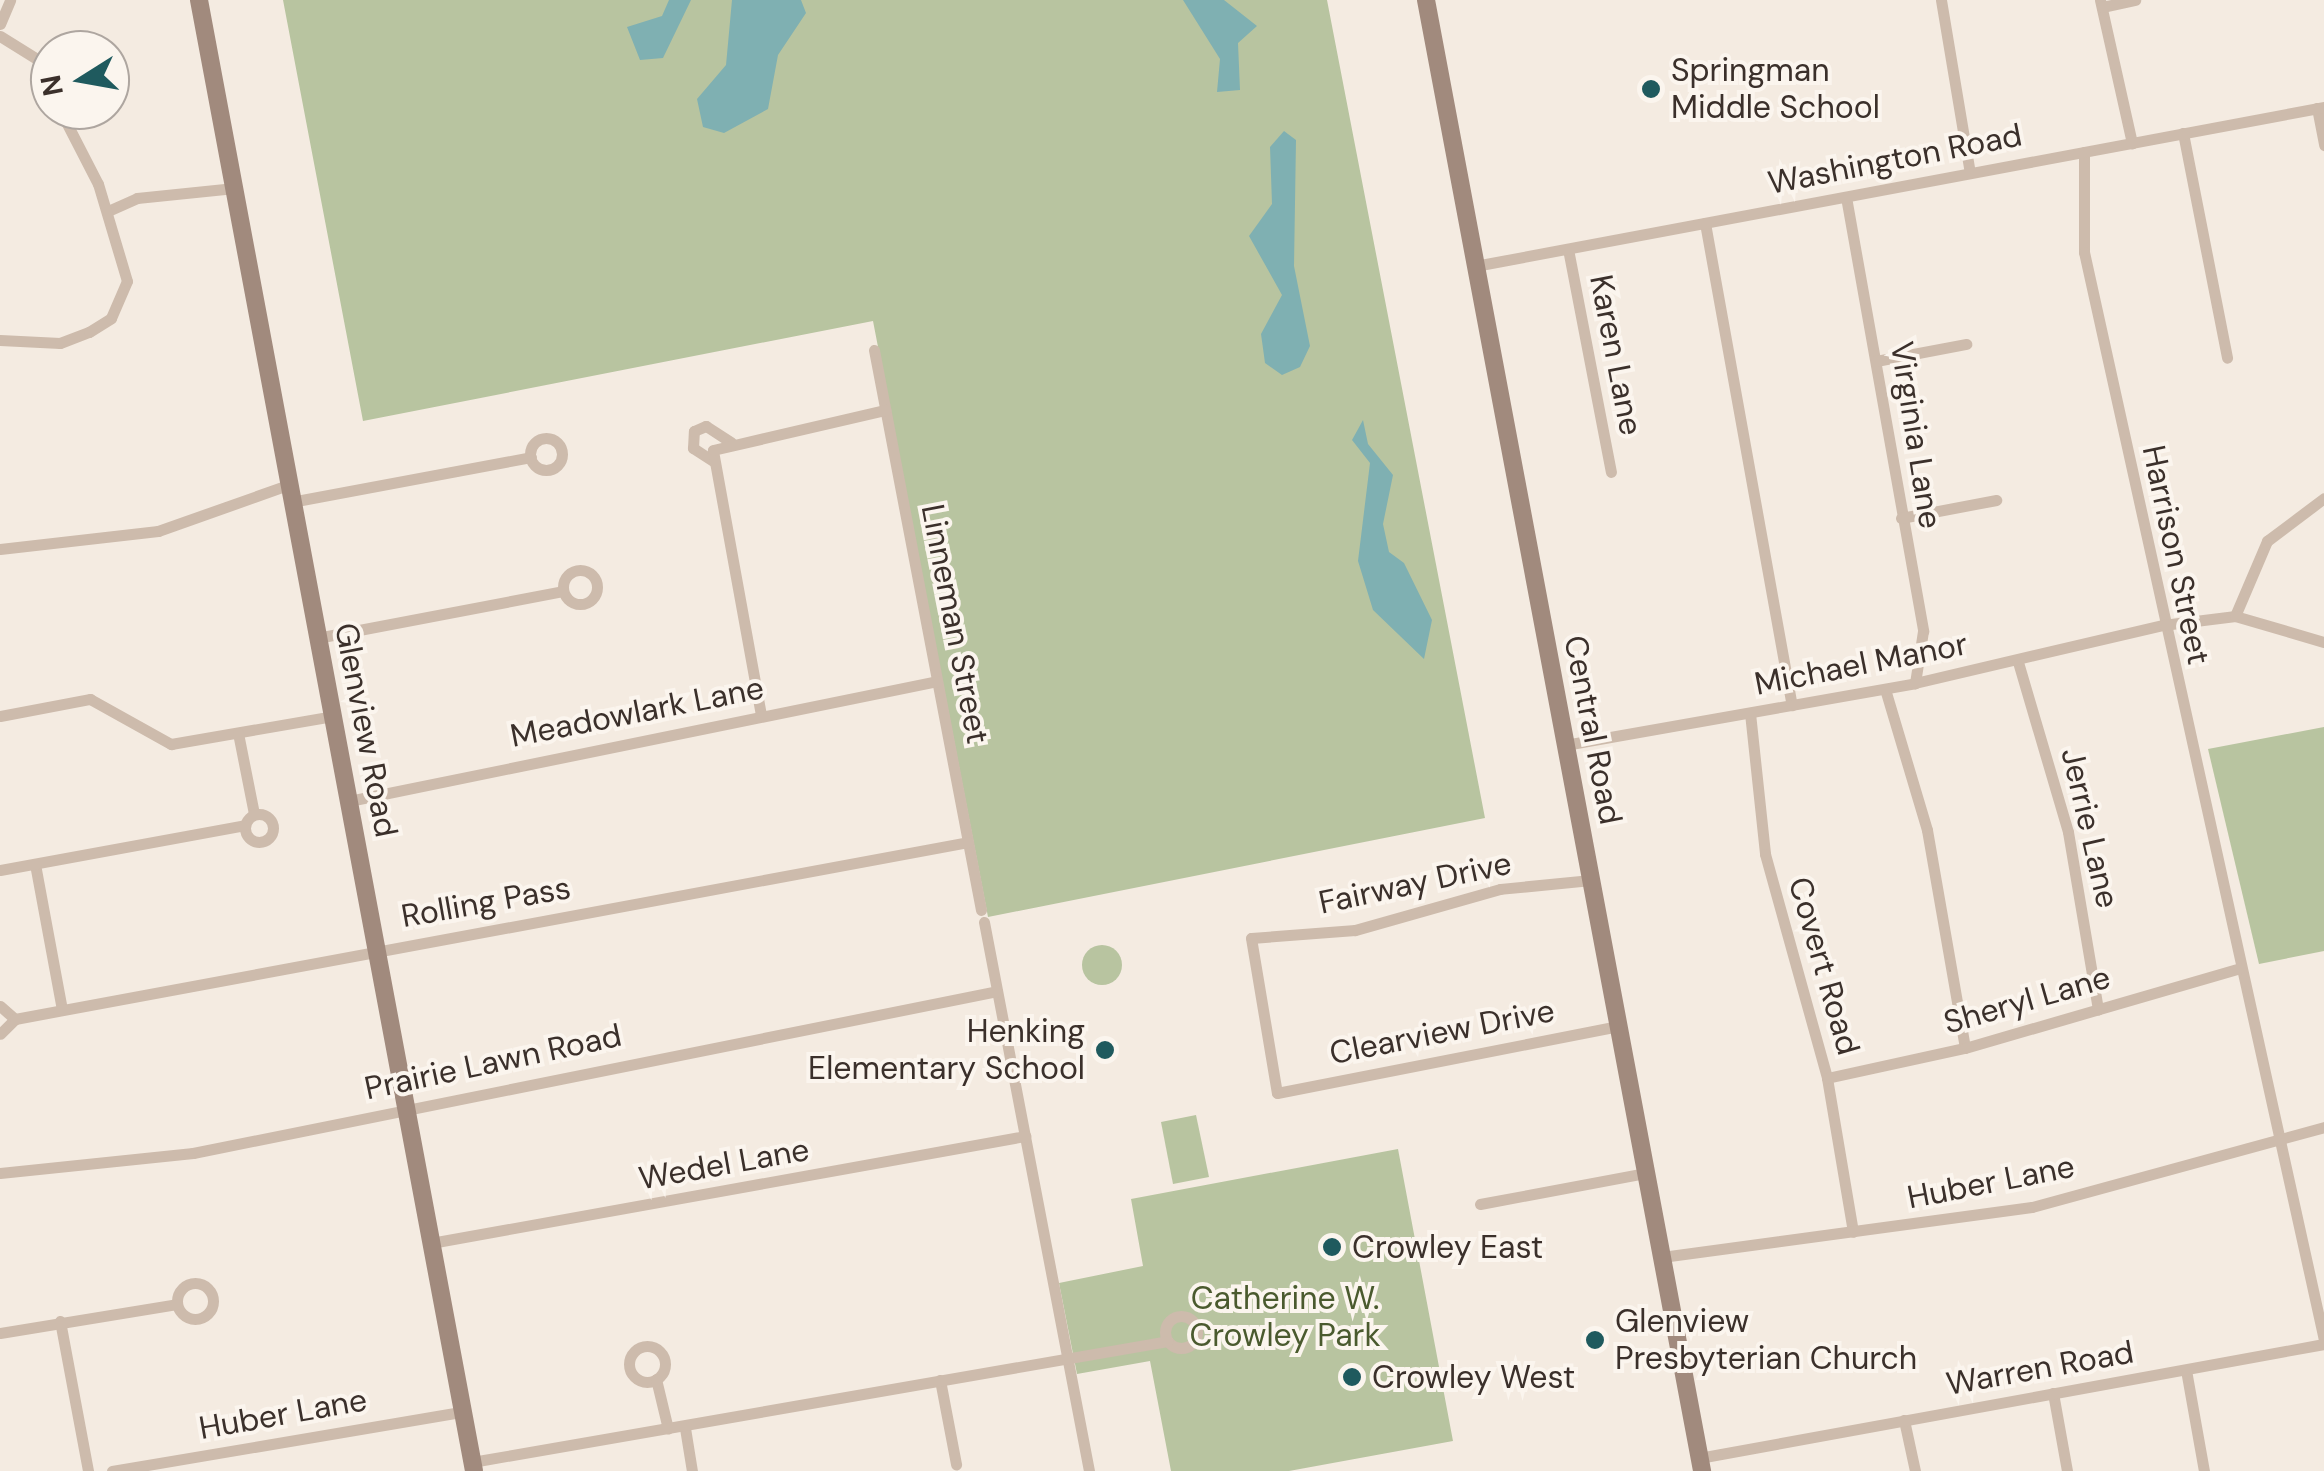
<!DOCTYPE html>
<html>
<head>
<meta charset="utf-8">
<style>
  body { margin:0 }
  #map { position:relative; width:2324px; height:1471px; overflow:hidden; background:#f4ebe1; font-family:"DM Sans",sans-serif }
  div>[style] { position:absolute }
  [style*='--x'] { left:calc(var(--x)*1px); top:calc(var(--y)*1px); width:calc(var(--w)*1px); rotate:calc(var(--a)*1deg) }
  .green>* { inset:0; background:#b8c4a0 }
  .round { border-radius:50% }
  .water>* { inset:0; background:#7fb0b2 }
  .street>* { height:11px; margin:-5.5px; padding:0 5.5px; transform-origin:5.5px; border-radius:5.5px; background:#cdbbac }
  .street>.ring { margin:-5.5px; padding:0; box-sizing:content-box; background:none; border:11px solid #cdbbac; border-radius:50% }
  .secondary>* { height:18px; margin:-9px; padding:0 9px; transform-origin:9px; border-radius:9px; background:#a18a7d }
  .dots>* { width:28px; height:28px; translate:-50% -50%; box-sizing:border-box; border:5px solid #fbf5ee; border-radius:50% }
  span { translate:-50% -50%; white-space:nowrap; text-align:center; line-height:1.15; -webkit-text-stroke:8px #fbf5ee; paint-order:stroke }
  .poi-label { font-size:32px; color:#3b302b }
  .left { translate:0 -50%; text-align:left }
  .right { translate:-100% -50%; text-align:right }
  .street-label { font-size:32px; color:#3b302b }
  .park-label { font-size:32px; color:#4a5a2e }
  .north { position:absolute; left:30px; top:30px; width:100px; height:100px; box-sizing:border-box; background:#fbf5ee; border:2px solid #aea6a0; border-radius:50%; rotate:259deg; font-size:28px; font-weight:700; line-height:40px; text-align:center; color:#3b302b }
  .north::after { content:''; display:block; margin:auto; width:35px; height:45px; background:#1f5a5e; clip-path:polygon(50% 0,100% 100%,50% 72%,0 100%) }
</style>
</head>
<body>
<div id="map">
  <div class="green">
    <i style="clip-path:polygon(283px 0,1327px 0,1485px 818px,988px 917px,873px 321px,363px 421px)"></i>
    <i style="clip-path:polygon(2324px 727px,2324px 951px,2259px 964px,2208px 749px)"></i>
    <i class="round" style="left:1082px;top:945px;width:40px;height:40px"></i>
    <i style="clip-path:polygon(1196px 1115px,1209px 1177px,1173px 1184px,1161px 1122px)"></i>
    <i style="clip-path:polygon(1398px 1149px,1453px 1441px,1289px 1471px,1171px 1471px,1150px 1361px,1077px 1374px,1059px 1283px,1143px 1266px,1131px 1199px)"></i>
  </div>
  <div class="water">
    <i style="clip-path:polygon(669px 0,691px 0,663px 58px,640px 60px,627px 27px,662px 16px)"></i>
    <i style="clip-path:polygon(732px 0,801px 0,806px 13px,778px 55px,768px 109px,724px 133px,703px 127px,697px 99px,726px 65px)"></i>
    <i style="clip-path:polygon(1183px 0,1224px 0,1257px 26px,1238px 43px,1240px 90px,1217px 92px,1220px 59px)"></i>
    <i style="clip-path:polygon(1284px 131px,1296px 140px,1294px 266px,1310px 346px,1300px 367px,1282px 375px,1265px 363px,1261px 334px,1282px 295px,1249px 236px,1272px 204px,1270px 147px)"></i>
    <i style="clip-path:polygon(1363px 420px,1368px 444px,1393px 475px,1383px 524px,1389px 552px,1404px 563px,1432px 620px,1424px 659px,1373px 610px,1358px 561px,1370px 463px,1352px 440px)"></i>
  </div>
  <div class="street">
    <i style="--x:1941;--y:0;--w:175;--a:80.5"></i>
    <i style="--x:2100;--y:0;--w:147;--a:77.4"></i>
    <i style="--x:2102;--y:7;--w:34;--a:-12"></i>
    <i style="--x:0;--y:24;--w:26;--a:-67"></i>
    <i style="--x:0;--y:36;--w:44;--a:31.9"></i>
    <i style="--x:37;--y:59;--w:31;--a:65"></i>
    <i style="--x:2317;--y:108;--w:38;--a:79"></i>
    <i style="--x:2183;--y:133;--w:229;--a:78.9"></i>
    <i style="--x:2084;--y:152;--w:100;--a:90"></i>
    <i style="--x:2084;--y:252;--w:1114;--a:77.56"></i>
    <i style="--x:1846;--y:197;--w:441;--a:79.9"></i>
    <i style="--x:1923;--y:631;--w:53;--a:98.7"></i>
    <i style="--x:108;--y:211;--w:32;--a:-24"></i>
    <i style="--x:137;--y:198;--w:98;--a:-5.9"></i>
    <i style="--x:1705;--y:223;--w:490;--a:79.8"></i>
    <i style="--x:1568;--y:249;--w:227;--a:79.1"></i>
    <i style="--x:1475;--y:266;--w:864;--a:-10.61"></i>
    <i style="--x:0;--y:340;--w:60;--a:2.9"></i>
    <i style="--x:60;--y:343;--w:31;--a:-21"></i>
    <i style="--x:89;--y:332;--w:26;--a:-32"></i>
    <i style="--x:111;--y:318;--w:40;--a:-66.6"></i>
    <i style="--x:127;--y:281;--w:101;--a:-106.6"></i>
    <i style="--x:98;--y:184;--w:83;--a:-117.2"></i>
    <i style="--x:874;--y:350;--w:570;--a:79.18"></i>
    <i style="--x:1876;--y:361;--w:92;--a:-10.7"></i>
    <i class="ring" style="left:530px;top:438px;width:21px;height:21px"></i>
    <i style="--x:713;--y:461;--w:24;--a:-147"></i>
    <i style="--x:693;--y:448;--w:17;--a:-87"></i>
    <i style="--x:694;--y:431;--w:13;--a:-23"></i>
    <i style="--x:706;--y:426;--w:30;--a:33"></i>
    <i style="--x:291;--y:502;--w:244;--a:-10.6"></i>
    <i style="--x:1901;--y:518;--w:97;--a:-10.7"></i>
    <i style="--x:0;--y:549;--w:159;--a:-6.5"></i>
    <i style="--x:158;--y:531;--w:138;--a:-19.5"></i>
    <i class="ring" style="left:563px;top:570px;width:23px;height:23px"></i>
    <i style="--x:2235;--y:616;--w:82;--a:-66.9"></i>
    <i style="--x:2267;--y:541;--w:71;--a:-37"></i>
    <i style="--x:317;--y:638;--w:250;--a:-10.8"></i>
    <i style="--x:2018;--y:662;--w:177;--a:73.6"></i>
    <i style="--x:2068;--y:832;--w:180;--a:80.4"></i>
    <i style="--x:1885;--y:689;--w:147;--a:73.4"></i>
    <i style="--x:1927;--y:830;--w:221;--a:80.1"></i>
    <i style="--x:1750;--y:713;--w:142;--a:83.9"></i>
    <i style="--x:1765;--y:854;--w:232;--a:74.5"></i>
    <i style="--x:1827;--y:1078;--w:156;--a:80.4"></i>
    <i style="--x:761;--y:715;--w:269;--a:-100.3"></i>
    <i style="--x:713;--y:450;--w:177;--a:-13.1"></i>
    <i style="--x:0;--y:716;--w:92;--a:-10.7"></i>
    <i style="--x:90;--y:699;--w:93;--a:29.1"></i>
    <i style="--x:171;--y:744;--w:164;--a:-9.8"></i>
    <i style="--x:238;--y:733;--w:83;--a:78.8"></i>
    <i style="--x:1565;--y:745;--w:355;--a:-10"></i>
    <i style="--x:1915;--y:683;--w:255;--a:-13.2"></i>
    <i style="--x:2163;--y:625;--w:73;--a:-7.1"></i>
    <i style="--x:2235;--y:616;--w:93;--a:16.3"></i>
    <i style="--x:349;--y:801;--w:600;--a:-11.53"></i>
    <i class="ring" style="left:245px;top:814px;width:17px;height:17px"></i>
    <i style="--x:35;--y:864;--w:147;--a:79.5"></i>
    <i style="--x:0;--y:870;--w:249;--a:-10.4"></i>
    <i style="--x:1591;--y:880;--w:91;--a:174.4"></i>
    <i style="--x:1500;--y:889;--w:151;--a:164.2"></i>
    <i style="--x:1355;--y:930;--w:104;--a:175.6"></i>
    <i style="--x:1251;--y:938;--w:157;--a:80.5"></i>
    <i style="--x:1277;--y:1093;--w:348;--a:-11.1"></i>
    <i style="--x:984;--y:922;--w:559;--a:79.17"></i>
    <i style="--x:0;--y:1006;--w:20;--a:41"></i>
    <i style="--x:15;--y:1019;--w:21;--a:135"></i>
    <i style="--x:15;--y:1019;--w:969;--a:-10.52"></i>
    <i style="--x:1827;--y:1078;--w:141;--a:-12.3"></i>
    <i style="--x:1965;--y:1048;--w:286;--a:-16.2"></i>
    <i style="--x:0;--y:1173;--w:194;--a:-5.9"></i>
    <i style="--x:193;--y:1153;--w:820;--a:-11.39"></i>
    <i style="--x:1480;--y:1204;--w:169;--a:-10.6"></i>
    <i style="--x:431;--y:1243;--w:604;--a:-10.21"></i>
    <i style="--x:1662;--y:1257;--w:373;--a:-7.7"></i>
    <i style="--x:2032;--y:1207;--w:303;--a:-15.3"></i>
    <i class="ring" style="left:177px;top:1283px;width:25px;height:25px"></i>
    <i class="ring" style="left:1165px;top:1316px;width:21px;height:21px"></i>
    <i style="--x:60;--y:1321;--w:153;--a:79.4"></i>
    <i style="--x:0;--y:1333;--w:179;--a:-9.3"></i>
    <i class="ring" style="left:629px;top:1346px;width:25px;height:25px"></i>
    <i style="--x:2186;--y:1370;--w:103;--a:79.9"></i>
    <i style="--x:656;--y:1379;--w:51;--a:76.5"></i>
    <i style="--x:940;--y:1380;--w:86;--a:79.2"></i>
    <i style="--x:2053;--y:1393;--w:79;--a:79.8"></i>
    <i style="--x:1904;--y:1420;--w:52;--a:77.8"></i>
    <i style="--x:685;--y:1428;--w:44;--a:80.8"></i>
    <i style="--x:1699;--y:1458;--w:635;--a:-10.34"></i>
    <i style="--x:472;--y:1462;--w:706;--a:-9.86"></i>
    <i style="--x:112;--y:1471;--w:355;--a:-9.6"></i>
  </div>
  <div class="secondary">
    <i style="--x:199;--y:0;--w:1496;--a:79.41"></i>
    <i style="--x:1426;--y:0;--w:1497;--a:79.37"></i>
  </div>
  <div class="dots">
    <i style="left:1651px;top:89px;background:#1f5a5e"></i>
    <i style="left:1105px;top:1050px;background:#1f5a5e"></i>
    <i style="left:1332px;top:1247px;background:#1f5a5e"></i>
    <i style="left:1595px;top:1340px;background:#1f5a5e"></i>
    <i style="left:1352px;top:1377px;background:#1f5a5e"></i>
  </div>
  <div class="poi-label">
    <span class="left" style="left:1671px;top:89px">Springman<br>Middle School</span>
    <span class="right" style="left:1085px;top:1050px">Henking<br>Elementary School</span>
    <span class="left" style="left:1352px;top:1247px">Crowley East</span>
    <span class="left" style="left:1615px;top:1340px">Glenview<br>Presbyterian Church</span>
    <span class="left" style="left:1372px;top:1377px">Crowley West</span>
  </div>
  <div class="street-label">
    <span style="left:1895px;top:159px;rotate:-11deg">Washington Road</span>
    <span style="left:1616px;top:355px;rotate:79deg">Karen Lane</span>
    <span style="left:1916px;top:435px;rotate:81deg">Virginia Lane</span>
    <span style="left:2176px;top:555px;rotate:78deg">Harrison Street</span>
    <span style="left:955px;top:624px;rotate:79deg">Linneman Street</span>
    <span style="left:1861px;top:664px;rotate:-11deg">Michael Manor</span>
    <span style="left:637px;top:712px;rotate:-11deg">Meadowlark Lane</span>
    <span style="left:366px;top:730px;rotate:79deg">Glenview Road</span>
    <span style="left:1593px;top:730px;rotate:79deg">Central Road</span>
    <span style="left:2090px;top:828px;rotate:77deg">Jerrie Lane</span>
    <span style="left:1415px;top:883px;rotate:-12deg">Fairway Drive</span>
    <span style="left:486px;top:902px;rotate:-10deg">Rolling Pass</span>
    <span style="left:1824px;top:966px;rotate:74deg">Covert Road</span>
    <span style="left:2027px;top:1000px;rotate:-16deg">Sheryl Lane</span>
    <span style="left:1442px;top:1032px;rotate:-11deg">Clearview Drive</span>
    <span style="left:493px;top:1062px;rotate:-12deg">Prairie Lawn Road</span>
    <span style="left:724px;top:1164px;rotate:-10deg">Wedel Lane</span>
    <span style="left:1991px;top:1182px;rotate:-11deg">Huber Lane</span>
    <span style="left:2040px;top:1368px;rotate:-10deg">Warren Road</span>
    <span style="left:283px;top:1414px;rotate:-10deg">Huber Lane</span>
  </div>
  <div class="park-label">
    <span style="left:1285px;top:1317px">Catherine W.<br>Crowley Park</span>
  </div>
  <div class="north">N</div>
</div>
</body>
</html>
